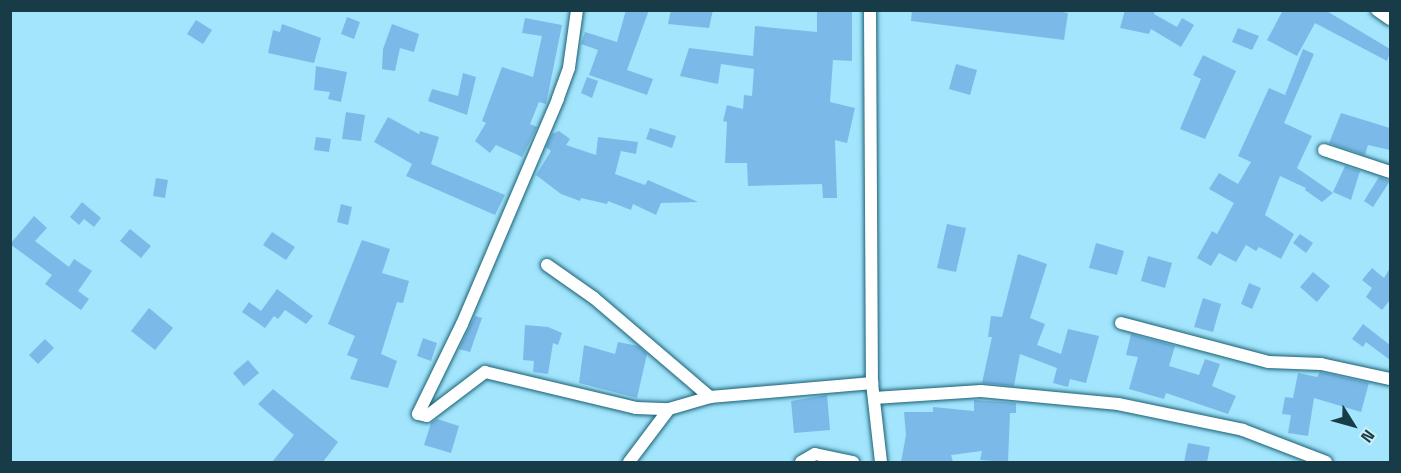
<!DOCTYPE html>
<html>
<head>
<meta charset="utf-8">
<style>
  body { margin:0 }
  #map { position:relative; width:1401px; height:473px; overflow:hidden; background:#a2e5fd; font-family:"Space Grotesk",sans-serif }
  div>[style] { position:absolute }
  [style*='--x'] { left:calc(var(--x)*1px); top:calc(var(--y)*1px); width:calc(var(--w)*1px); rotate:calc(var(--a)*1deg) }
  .building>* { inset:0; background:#7bbae8 }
  .roads { filter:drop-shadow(0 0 2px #196074) drop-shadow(0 0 2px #196074) }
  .minor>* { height:12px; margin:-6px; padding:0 6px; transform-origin:6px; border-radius:6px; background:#fff }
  span { translate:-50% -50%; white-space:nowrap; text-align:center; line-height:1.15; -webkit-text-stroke:5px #cdedf8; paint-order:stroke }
  .frame { position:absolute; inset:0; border:12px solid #173c48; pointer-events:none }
  .north { position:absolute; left:1323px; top:395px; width:60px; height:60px; -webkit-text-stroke:4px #cdedf8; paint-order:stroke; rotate:127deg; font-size:16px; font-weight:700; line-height:24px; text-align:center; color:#173c48 }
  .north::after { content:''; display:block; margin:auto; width:21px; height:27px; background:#173c48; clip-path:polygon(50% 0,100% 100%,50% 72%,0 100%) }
</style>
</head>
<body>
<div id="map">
  <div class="building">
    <i style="clip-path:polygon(626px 10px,649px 10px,627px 70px,653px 79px,647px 95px,589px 75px,598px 50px,581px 44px,585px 32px,617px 42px)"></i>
    <i style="clip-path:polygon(671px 10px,713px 10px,709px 28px,668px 24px)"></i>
    <i style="clip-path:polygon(817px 10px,852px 10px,852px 61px,833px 60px,830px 102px,855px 108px,847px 143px,835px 140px,837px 198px,823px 198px,822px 184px,748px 186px,747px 163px,725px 163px,727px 122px,723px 121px,727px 105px,743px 109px,744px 95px,752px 96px,754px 69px,721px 64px,718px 84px,680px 76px,689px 48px,753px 56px,755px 26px,817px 32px)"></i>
    <i style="clip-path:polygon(912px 10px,1053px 10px,1068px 13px,1064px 40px,911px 21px)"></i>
    <i style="clip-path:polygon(1125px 10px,1155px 10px,1154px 14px,1177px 27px,1182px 18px,1194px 25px,1181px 47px,1151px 29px,1149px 34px,1120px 28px)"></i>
    <i style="clip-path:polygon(1283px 10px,1325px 10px,1390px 49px,1390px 53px,1387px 61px,1315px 23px,1297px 56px,1267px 40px)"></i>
    <i style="clip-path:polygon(347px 17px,360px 22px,354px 39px,341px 34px)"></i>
    <i style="clip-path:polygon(525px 18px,562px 25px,546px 104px,539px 102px,530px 124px,537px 127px,522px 157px,496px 145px,490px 153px,475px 141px,486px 123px,482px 121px,502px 67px,533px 77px,542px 36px,522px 33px)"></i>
    <i style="clip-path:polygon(196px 20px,212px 30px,203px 44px,187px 34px)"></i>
    <i style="clip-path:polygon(282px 24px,321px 38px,314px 63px,268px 53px,273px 30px,280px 32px)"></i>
    <i style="clip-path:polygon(392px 24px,419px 34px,414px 52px,400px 48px,395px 71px,382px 69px,383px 49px)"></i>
    <i style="clip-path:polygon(1238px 28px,1259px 36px,1252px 50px,1232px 42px)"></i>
    <i style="clip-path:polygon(1303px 49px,1314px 54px,1284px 123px,1312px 136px,1297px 168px,1333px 193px,1322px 202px,1305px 190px,1306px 188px,1280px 176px,1265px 215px,1294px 234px,1281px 259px,1259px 247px,1256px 251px,1246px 245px,1236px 262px,1219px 253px,1211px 266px,1197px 258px,1212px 231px,1217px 234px,1234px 203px,1209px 189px,1219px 173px,1238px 184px,1251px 162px,1238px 156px,1269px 88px,1285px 95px)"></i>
    <i style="clip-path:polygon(1203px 55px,1236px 71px,1205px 139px,1180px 129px,1201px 79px,1193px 75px)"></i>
    <i style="clip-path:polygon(956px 64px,977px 70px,970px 95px,949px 89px)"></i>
    <i style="clip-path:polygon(316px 66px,347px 72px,341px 102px,328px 99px,330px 92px,314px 90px)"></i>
    <i style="clip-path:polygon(463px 73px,476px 77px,467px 115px,428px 101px,432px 89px,458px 96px)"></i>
    <i style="clip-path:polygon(587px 77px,598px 81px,592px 98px,581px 93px)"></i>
    <i style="clip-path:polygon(346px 112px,365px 115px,361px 141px,342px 139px)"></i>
    <i style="clip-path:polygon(1341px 113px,1390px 128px,1390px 150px,1368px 145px,1365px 155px,1329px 143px)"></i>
    <i style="clip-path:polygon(388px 117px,419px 134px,420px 131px,439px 137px,431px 164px,505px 195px,495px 215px,406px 176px,412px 164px,374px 142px)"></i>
    <i style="clip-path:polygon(650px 128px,676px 136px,672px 148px,646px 139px)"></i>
    <i style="clip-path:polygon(559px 131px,570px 139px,566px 145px,596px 155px,598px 137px,638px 142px,636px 154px,621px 151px,615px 174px,645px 185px,648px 180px,698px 202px,661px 203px,656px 215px,633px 204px,631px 210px,608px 201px,607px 204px,581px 198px,580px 201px,561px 194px,536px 175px,551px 151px,546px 147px,552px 134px)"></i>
    <i style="clip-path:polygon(316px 137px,331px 139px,329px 152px,314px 150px)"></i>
    <i style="clip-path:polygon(1345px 166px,1360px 171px,1351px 200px,1333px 192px)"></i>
    <i style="clip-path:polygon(1379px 177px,1390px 181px,1373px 207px,1364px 201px)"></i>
    <i style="clip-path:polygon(156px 178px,168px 180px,165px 198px,153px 196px)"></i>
    <i style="clip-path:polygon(82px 202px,101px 218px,94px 227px,84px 219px,79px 225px,70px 217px)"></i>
    <i style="clip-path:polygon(341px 204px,352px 207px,348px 225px,337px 222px)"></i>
    <i style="clip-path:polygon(34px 216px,47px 228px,35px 241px,69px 267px,74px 259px,92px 271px,78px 291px,89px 299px,81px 310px,45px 284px,52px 275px,10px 244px)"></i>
    <i style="clip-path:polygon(947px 224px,966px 228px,956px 272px,937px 268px)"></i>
    <i style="clip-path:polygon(130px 229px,151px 246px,141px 258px,120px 241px)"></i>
    <i style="clip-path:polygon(272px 232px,295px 247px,286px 260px,263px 245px)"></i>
    <i style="clip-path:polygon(1300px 234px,1313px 243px,1306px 253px,1293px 243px)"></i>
    <i style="clip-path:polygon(362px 240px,390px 249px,382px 273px,409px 281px,403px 303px,397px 302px,381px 354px,397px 361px,388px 388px,350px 379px,358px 359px,347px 355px,355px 336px,328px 324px)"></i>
    <i style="clip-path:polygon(1096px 243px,1124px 251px,1117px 275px,1089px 268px)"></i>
    <i style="clip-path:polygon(1018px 254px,1047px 264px,1030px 318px,1045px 324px,1037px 345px,1061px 354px,1068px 329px,1099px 336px,1086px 383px,1070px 379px,1068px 387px,1053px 383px,1057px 368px,1020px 354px,1014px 386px,982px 383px,992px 337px,988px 337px,991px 316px,1002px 317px)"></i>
    <i style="clip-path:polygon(1148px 256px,1172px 263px,1165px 288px,1141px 281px)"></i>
    <i style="clip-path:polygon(1372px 268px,1384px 278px,1390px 268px,1390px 300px,1382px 310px,1366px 297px,1372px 288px,1362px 280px)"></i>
    <i style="clip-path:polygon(1313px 272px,1330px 286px,1317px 302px,1300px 287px)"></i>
    <i style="clip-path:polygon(1249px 283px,1261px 288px,1252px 309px,1241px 304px)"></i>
    <i style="clip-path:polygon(277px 289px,313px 316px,306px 324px,285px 310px,278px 319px,274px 316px,265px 328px,242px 312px,249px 302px,261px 311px)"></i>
    <i style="clip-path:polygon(1203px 298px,1221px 304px,1213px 332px,1194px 327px)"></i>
    <i style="clip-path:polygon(149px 308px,173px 328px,155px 350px,131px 331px)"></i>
    <i style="clip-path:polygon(475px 316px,482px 318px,470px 352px,459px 349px)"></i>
    <i style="clip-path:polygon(1363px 324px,1390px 345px,1390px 360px,1366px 342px,1363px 347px,1352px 339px)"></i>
    <i style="clip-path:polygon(525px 325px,548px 327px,562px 333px,558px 345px,553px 343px,548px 374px,533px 372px,534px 361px,523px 360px)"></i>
    <i style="clip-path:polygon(1131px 334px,1175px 346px,1169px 366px,1199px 375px,1205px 359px,1220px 364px,1212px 386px,1236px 396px,1228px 414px,1166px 393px,1164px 399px,1129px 389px,1138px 357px,1126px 355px)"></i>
    <i style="clip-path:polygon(423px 338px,437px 343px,431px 361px,417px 356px)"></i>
    <i style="clip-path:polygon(45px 339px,54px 348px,38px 364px,29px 355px)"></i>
    <i style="clip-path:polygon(618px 342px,638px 346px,647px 354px,637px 398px,579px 383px,584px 345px,615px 354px)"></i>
    <i style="clip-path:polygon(248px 360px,259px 373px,244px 386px,233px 373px)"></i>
    <i style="clip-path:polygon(1320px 372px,1369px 383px,1361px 412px,1314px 398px,1308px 436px,1288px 433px,1291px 415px,1282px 414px,1285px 397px,1293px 398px,1298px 373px,1317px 377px)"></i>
    <i style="clip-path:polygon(273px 389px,338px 442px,323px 462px,272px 462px,294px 435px,258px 404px)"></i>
    <i style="clip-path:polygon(827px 395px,830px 430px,794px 433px,791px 401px)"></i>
    <i style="clip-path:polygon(974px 400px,1016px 403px,1016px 413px,1010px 413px,1008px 462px,980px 460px,982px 451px,951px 455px,953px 462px,901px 462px,906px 435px,904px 412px,933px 412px,933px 407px,974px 411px)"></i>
    <i style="clip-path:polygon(437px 419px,459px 426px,451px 453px,424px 445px,431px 423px)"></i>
    <i style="clip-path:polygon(1188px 443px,1210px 447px,1207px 462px,1184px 462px)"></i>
  </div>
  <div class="roads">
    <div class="minor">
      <i style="--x:577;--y:10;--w:59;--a:97.9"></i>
      <i style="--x:569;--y:68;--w:33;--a:110"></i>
      <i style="--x:558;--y:99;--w:245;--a:113.1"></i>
      <i style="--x:462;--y:324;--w:100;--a:116.1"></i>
      <i style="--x:418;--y:414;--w:9;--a:13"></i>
      <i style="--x:427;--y:416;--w:73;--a:-37.2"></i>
      <i style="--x:485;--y:372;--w:155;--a:13.4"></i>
      <i style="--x:636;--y:408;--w:33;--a:2"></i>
      <i style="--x:669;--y:409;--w:43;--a:-16.3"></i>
      <i style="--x:710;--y:397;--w:163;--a:-4.9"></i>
      <i style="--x:870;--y:10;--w:373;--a:89.7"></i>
      <i style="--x:872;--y:383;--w:80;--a:83.5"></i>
      <i style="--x:1377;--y:10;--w:16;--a:35"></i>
      <i style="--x:1324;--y:150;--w:70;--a:18.4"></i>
      <i style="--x:547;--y:265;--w:57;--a:35.1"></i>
      <i style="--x:594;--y:298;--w:153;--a:40.5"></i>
      <i style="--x:1121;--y:323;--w:153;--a:14.8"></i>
      <i style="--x:1269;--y:362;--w:52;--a:2.2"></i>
      <i style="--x:1321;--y:364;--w:71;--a:12.3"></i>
      <i style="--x:874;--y:398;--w:107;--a:-3.7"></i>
      <i style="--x:981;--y:391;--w:138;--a:5.4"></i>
      <i style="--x:1118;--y:404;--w:128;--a:11.7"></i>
      <i style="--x:1243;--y:430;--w:89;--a:21.1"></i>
      <i style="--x:629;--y:462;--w:66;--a:-53"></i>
      <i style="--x:801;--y:462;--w:16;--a:-30"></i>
      <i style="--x:815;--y:454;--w:39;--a:12"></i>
    </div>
  </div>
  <div class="frame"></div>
  <div class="north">N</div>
</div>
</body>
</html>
